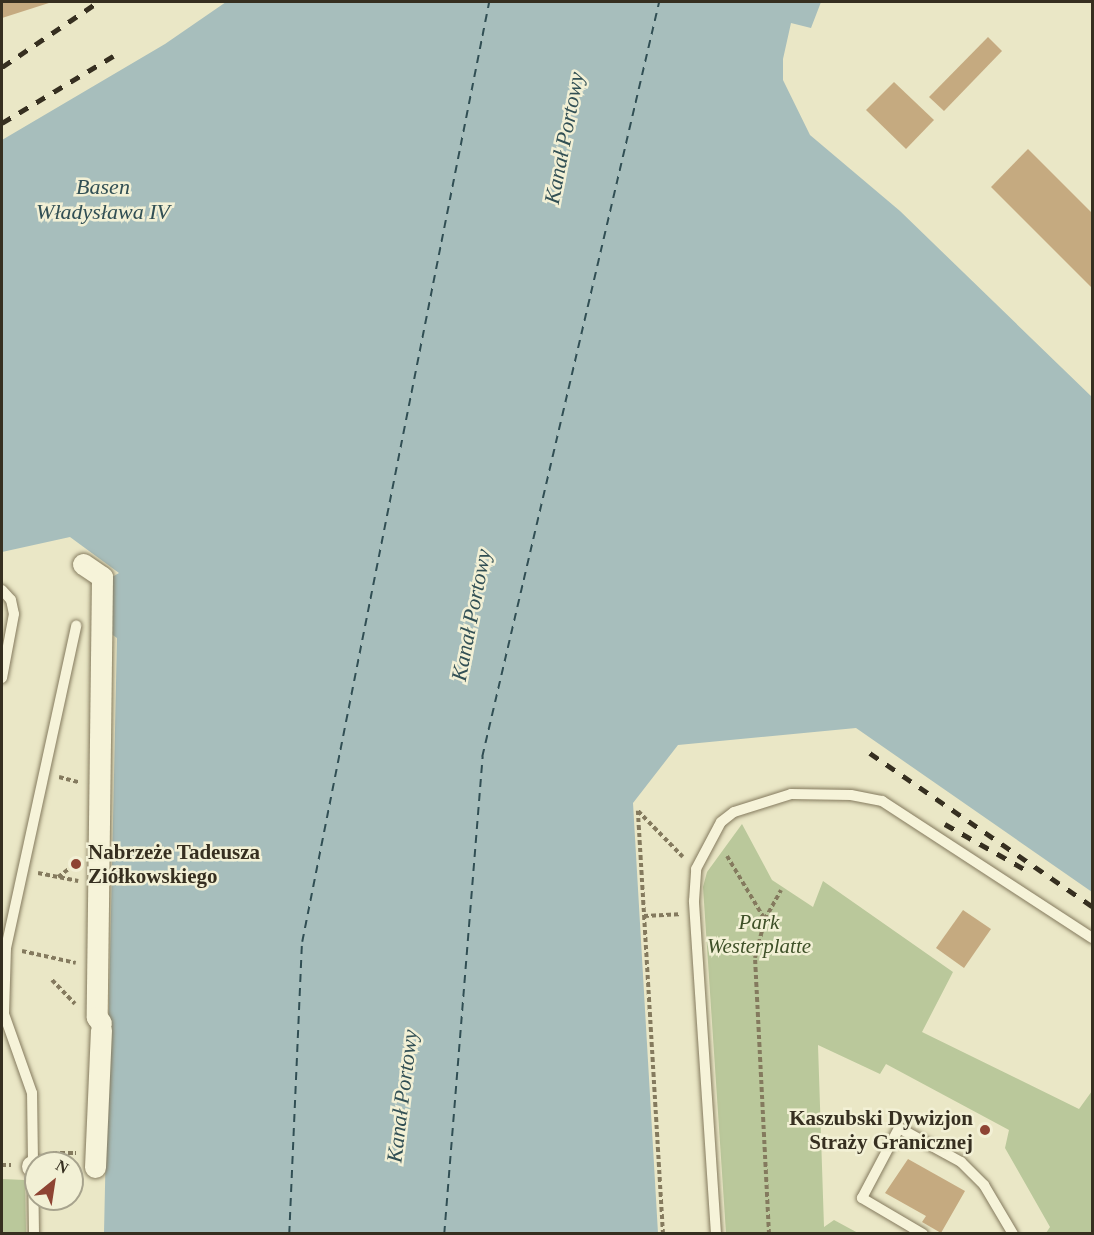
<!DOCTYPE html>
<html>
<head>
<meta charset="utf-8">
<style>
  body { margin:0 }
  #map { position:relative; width:1094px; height:1235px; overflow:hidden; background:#eae7c6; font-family:Georgia,serif }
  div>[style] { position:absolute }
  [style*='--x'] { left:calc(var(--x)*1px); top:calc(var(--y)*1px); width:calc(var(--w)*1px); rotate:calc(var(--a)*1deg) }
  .green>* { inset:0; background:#bac89b }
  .water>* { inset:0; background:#a7bebc }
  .ferry>* { height:1.5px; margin-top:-0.75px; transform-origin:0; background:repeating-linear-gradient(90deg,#314f54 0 8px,transparent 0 14px) }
  .building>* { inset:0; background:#c5aa80 }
  .path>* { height:4px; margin-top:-2px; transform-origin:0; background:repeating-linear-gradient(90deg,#847a5e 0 4.5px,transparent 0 7.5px) }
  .roads { filter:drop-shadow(0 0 2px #847a5e) drop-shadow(0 0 2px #847a5e) }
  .lane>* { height:10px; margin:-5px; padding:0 5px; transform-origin:5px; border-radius:5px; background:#f6f3d9 }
  .street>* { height:21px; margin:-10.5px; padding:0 10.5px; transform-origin:10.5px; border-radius:10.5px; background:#f6f3d9 }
  .rail>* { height:4.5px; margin-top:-2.25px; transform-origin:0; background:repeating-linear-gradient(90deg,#362f20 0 10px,transparent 0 20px) }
  .dots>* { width:16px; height:16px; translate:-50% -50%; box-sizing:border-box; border:3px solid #f2f0d5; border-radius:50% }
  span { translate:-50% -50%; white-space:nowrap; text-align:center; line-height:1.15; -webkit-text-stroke:5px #f2f0d5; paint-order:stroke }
  .poi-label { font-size:21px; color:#362f20; font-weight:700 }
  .left { translate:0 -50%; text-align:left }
  .right { translate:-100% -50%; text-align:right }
  .park-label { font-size:21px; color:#3e5028; font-style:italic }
  .water-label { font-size:22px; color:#314f54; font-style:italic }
  .frame { position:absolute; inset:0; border:3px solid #362f20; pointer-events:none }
  .north { position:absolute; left:24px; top:1151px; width:60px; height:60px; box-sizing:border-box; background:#f2f0d5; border:2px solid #a7a38d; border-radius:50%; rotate:30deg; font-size:16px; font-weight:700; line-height:24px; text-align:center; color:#362f20 }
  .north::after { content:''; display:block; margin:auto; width:21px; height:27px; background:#8e4433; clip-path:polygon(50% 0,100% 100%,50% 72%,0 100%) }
</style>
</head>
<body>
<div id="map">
  <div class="green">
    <i style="clip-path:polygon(742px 824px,772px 880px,813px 907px,823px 881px,953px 972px,922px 1032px,1079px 1109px,1092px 1091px,1092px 1233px,1046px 1233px,1050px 1227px,1005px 1148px,1009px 1130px,886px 1064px,880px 1074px,818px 1045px,824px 1227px,834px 1220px,858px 1233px,726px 1233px,703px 887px,707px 872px)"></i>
    <i style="clip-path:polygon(2px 1179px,25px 1180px,26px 1233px,2px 1233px)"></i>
  </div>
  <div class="water">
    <i style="clip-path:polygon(226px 2px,821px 2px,811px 28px,791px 23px,783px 59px,783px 80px,810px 135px,900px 211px,1092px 397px,1092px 892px,856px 728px,678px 745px,633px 803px,658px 1233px,104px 1233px,117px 638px,107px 631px,107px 580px,119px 573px,70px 537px,2px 552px,2px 140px,165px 44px)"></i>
  </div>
  <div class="ferry">
    <i style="--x:289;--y:1234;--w:292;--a:-87.5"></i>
    <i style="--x:302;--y:942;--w:958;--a:-78.75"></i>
    <i style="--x:444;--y:1234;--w:479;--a:-85.4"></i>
    <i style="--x:482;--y:757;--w:775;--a:-76.81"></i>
  </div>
  <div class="building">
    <i style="clip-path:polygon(2px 2px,52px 2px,2px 18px)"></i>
    <i style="clip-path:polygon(988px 37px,1002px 51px,944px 111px,929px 97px)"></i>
    <i style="clip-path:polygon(894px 82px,934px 120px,906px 149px,866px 110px)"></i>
    <i style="clip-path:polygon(1028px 149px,1092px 213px,1092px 288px,991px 187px)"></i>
    <i style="clip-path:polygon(963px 910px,991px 929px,964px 968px,936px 948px)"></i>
    <i style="clip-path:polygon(908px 1159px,965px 1191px,941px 1233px,922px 1222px,926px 1216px,885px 1193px)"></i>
  </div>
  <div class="path">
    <i style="--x:59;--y:777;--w:20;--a:15"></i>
    <i style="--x:727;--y:856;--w:72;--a:59.2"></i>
    <i style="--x:38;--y:873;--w:41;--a:11.3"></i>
    <i style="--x:58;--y:877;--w:15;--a:-37"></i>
    <i style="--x:644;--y:916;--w:35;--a:-3"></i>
    <i style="--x:22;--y:951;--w:55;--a:12.5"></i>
    <i style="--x:52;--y:980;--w:33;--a:46"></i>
    <i style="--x:53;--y:1153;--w:23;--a:0"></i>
    <i style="--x:2;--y:1165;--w:9;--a:0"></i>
    <i style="--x:663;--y:1234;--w:424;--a:-93.4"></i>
    <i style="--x:638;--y:811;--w:64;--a:45.6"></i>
    <i style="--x:769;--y:1234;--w:276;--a:-92.9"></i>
    <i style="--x:755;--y:958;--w:40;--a:-75.6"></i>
    <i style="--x:765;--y:919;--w:33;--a:-61"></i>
  </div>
  <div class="roads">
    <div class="lane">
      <i style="--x:2;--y:590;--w:13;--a:48"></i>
      <i style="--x:11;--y:600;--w:14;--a:78"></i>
      <i style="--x:14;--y:614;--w:65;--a:100.6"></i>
      <i style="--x:34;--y:1234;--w:141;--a:-90.8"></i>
      <i style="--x:32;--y:1093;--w:84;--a:-109.5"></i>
      <i style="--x:4;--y:1014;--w:66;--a:-88.3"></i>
      <i style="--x:6;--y:948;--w:330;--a:-77.7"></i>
      <i style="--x:716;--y:1234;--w:334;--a:-93.8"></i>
      <i style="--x:694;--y:901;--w:32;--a:-86"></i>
      <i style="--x:696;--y:869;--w:53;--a:-62"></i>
      <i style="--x:721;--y:822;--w:16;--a:-38"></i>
      <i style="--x:734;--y:812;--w:60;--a:-17.5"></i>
      <i style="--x:791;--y:794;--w:60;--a:1"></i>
      <i style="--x:851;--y:795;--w:32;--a:11"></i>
      <i style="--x:882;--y:801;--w:251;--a:33.1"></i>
      <i style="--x:923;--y:1234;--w:71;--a:-149.5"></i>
      <i style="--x:862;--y:1198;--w:79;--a:-62.1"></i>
      <i style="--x:899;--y:1128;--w:71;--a:28.7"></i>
      <i style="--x:961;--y:1162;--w:33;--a:45"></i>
      <i style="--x:984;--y:1185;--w:57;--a:59.4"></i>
    </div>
    <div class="street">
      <i style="--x:83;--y:564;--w:23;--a:34"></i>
      <i style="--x:102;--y:577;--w:440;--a:90.7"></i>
      <i style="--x:97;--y:1017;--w:7;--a:56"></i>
      <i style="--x:32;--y:1166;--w:4;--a:0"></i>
      <i style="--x:95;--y:1167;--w:137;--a:-87.5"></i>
    </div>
  </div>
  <div class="rail">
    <i style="--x:2;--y:67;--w:116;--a:-34.1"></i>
    <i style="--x:2;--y:123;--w:130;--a:-31.1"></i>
    <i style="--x:870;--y:753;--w:270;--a:34.6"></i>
    <i style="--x:945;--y:824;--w:93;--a:29.6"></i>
  </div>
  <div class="dots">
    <i style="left:76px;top:864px;background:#8e4433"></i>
    <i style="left:985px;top:1130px;background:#8e4433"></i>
  </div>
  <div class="poi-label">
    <span class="left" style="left:88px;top:864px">Nabrzeże Tadeusza<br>Ziółkowskiego</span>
    <span class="right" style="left:973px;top:1130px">Kaszubski Dywizjon<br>Straży Granicznej</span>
  </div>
  <div class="park-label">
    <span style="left:759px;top:934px">Park<br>Westerplatte</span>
  </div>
  <div class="water-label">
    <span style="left:564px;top:138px;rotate:-79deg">Kanał Portowy</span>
    <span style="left:103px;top:199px">Basen<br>Władysława IV</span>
    <span style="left:471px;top:615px;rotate:-79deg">Kanał Portowy</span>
    <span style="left:402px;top:1096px;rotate:-83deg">Kanał Portowy</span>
  </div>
  <div class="frame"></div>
  <div class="north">N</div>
</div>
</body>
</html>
